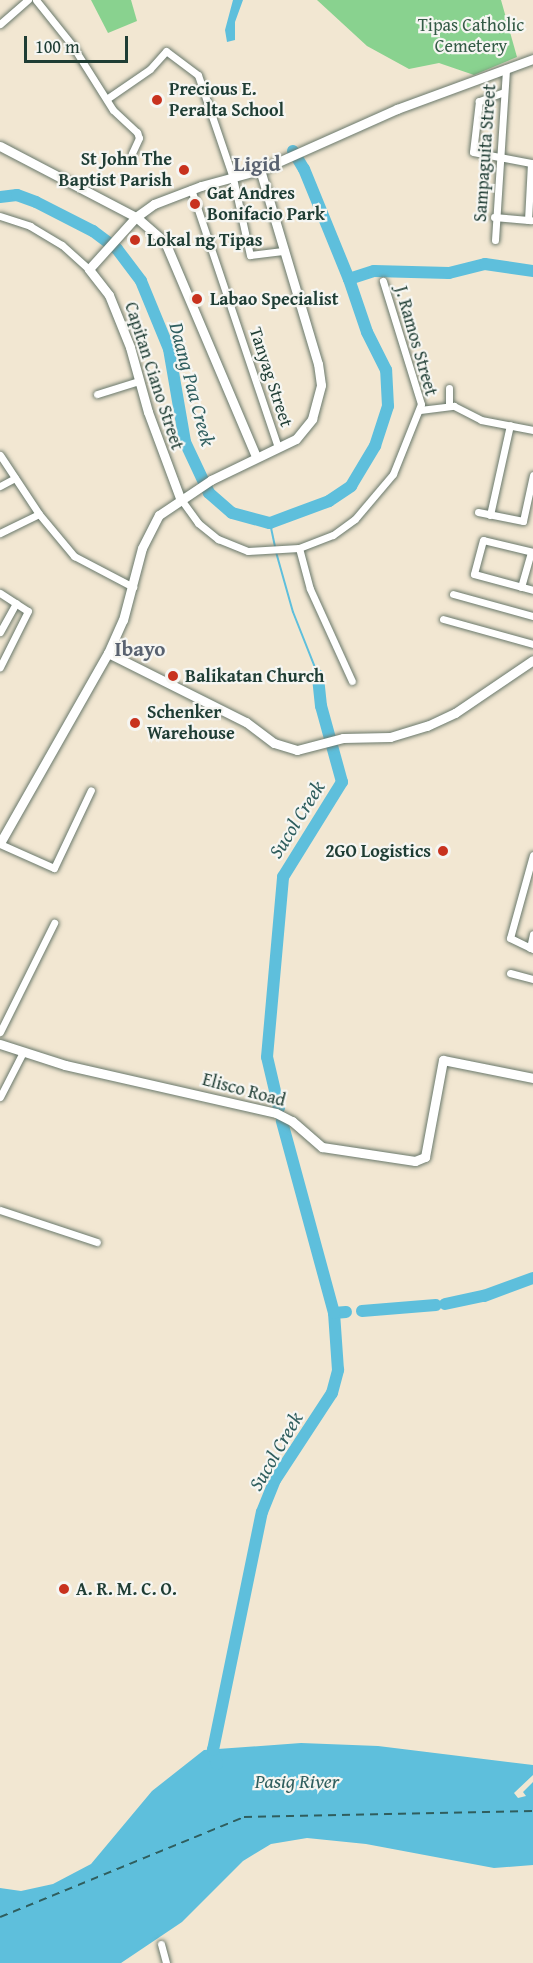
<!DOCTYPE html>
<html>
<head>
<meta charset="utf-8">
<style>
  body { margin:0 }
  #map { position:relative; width:533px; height:1963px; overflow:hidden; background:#f2e7d2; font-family:"Gentium Book Plus",serif }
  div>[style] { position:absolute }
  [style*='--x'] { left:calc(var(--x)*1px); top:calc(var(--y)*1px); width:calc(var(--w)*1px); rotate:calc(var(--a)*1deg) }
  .green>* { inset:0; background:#89d28f }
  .water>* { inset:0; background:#5ebfdc }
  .pier>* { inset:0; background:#f2e7d2 }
  .stream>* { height:2px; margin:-1px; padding:0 1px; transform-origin:1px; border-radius:1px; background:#5ebfdc }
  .river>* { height:12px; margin:-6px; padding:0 6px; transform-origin:6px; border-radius:6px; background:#5ebfdc }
  .ferry>* { height:1.5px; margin-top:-0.75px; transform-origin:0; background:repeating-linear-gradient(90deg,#2f5e5e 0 8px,transparent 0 14px) }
  .roads { filter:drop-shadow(0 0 2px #69786b) drop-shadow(0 0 2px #69786b) }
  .street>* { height:7px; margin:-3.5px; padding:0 3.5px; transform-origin:3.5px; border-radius:3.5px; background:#fff }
  .secondary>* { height:9px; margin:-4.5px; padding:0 4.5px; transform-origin:4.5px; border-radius:4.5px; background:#fff }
  .dots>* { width:16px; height:16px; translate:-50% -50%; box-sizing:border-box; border:3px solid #f6f6f2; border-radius:50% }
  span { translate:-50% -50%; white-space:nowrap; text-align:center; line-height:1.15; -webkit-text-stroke:4.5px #f6f6f2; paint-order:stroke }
  .park-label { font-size:18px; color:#345b46 }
  .poi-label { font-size:18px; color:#1f3d34; font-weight:700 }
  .left { translate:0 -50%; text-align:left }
  .right { translate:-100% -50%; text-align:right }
  .street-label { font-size:18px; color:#1f3d34 }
  .water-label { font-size:20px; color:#2f5e5e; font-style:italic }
  .quarter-label { font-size:21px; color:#596270; font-weight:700 }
  .scale { position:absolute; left:24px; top:36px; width:104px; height:27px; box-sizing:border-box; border:3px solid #1f3d34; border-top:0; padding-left:8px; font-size:18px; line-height:21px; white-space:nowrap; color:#1f3d34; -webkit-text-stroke:4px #f6f6f2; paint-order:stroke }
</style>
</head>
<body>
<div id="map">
  <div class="green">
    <i style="clip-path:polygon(91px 0,131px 0,137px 21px,108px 33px)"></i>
    <i style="clip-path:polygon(317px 0,501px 0,517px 57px,474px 75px,439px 63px,409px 69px,367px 46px)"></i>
  </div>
  <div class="water">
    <i style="clip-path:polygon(233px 0,243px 0,235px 22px,235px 40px,227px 42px,225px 30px)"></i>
    <i style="clip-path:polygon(301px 1743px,378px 1746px,533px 1765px,533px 1865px,494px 1868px,366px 1844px,307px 1838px,271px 1844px,243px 1861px,182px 1922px,121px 1963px,0 1963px,0 1888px,21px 1891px,53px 1884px,91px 1864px,152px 1791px,204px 1750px)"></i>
  </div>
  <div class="pier">
    <i style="clip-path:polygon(533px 1775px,533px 1782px,523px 1792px,526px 1796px,518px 1798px,514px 1793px)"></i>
  </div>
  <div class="stream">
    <i style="--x:270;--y:523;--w:25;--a:78"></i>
    <i style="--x:276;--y:552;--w:62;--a:74.2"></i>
    <i style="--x:293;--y:612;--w:68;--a:68.4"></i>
  </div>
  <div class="river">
    <i style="--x:293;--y:151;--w:21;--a:59"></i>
    <i style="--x:304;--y:169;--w:119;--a:67.8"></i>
    <i style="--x:0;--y:197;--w:17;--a:-7"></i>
    <i style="--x:17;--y:195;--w:20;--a:20"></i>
    <i style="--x:36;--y:202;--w:64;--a:27"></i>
    <i style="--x:93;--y:231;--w:30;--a:37"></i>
    <i style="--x:117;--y:249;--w:40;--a:53"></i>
    <i style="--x:141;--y:281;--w:74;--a:67.6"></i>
    <i style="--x:169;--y:349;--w:94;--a:80.2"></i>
    <i style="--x:185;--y:442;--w:56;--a:64.8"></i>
    <i style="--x:209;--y:493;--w:30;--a:41"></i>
    <i style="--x:232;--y:513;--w:39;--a:15"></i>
    <i style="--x:270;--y:523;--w:63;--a:-20.4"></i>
    <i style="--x:329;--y:501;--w:27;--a:-34"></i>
    <i style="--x:351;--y:486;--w:47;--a:-59"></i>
    <i style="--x:375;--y:446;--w:42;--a:-72"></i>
    <i style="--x:388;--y:406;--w:36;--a:-93"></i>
    <i style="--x:386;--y:370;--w:42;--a:-116.6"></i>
    <i style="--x:367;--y:332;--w:56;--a:-108.8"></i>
    <i style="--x:349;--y:279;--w:26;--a:-18"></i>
    <i style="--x:374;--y:271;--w:75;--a:1.5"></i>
    <i style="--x:449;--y:273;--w:37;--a:-14"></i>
    <i style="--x:485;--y:264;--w:49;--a:8.3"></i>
    <i style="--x:279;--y:1108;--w:52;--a:-103.2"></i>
    <i style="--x:267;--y:1057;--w:181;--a:-84.9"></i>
    <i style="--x:283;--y:877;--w:112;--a:-58.2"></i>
    <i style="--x:342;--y:782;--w:79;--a:-105.4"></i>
    <i style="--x:321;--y:706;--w:31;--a:-96"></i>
    <i style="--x:445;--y:1304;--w:40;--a:-12"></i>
    <i style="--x:484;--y:1296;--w:52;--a:-20.2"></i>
    <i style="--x:362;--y:1311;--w:74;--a:-4.6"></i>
    <i style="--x:334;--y:1313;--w:12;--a:-5"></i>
    <i style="--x:217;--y:1764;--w:15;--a:-106"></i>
    <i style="--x:213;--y:1750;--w:243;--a:-78.4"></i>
    <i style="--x:262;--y:1512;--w:35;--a:-68"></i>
    <i style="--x:275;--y:1480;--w:104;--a:-56.8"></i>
    <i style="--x:332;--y:1393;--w:24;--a:-75"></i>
    <i style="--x:338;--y:1370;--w:57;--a:-94"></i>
    <i style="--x:334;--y:1313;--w:199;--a:-105.2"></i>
  </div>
  <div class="ferry">
    <i style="--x:0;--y:1917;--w:264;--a:-22.3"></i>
    <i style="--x:244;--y:1817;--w:289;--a:-1.2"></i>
  </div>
  <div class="roads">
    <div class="street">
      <i style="--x:36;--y:0;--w:58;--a:51.3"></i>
      <i style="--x:72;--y:45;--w:77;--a:57.8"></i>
      <i style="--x:113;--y:110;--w:33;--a:43"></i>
      <i style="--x:137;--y:132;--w:6;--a:72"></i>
      <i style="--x:139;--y:138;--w:17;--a:115"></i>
      <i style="--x:0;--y:24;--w:37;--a:-41"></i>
      <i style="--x:504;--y:92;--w:27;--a:160"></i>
      <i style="--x:479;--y:101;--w:51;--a:96.7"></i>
      <i style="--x:473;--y:152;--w:59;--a:10.7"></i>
      <i style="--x:531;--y:163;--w:57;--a:93"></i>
      <i style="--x:108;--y:98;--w:51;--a:-34.6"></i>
      <i style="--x:150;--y:69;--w:24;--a:-48"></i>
      <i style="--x:166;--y:51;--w:40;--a:37"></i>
      <i style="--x:198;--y:75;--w:109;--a:71.2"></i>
      <i style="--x:233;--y:178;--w:79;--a:77.6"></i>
      <i style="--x:250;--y:255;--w:35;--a:-7"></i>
      <i style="--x:191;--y:189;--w:273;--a:71.4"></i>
      <i style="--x:0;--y:216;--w:32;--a:18"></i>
      <i style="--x:30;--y:226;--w:37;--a:31"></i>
      <i style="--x:62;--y:245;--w:36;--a:42"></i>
      <i style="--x:494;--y:217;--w:37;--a:5"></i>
      <i style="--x:495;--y:240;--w:172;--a:-86.3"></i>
      <i style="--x:97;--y:394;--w:44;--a:-17.2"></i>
      <i style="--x:449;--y:406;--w:18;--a:-90"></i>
      <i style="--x:420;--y:410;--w:34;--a:-7"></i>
      <i style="--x:454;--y:406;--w:30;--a:27"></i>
      <i style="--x:481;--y:420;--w:53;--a:10.9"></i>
      <i style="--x:0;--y:455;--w:71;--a:56.5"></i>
      <i style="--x:39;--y:514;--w:55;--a:50.2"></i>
      <i style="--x:74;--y:556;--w:67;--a:27.7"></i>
      <i style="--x:0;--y:486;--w:17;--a:-28"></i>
      <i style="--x:180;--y:498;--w:31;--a:54"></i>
      <i style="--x:198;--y:523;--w:26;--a:39"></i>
      <i style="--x:218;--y:539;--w:32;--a:22"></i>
      <i style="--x:248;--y:551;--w:51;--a:-3.4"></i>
      <i style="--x:299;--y:548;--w:36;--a:-21"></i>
      <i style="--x:333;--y:535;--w:27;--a:-36"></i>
      <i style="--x:355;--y:519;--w:59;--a:-49.8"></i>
      <i style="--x:393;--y:474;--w:75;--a:-68.2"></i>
      <i style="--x:421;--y:404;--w:129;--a:-107.2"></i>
      <i style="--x:478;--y:512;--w:46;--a:11.3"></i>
      <i style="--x:523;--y:521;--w:47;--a:-77.7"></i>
      <i style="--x:490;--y:515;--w:92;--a:-77.5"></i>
      <i style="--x:0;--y:533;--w:43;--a:-26"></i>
      <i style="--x:299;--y:548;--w:42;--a:75"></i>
      <i style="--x:310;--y:589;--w:101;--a:65.5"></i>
      <i style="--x:533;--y:552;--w:51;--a:-166.5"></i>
      <i style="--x:483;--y:540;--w:35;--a:105"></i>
      <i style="--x:474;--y:574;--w:61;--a:15.2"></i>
      <i style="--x:521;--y:587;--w:36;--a:-74"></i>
      <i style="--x:0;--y:593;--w:33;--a:33"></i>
      <i style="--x:28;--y:611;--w:63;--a:116.6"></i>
      <i style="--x:453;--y:594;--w:83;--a:15.4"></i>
      <i style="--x:443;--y:619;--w:93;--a:15.5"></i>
      <i style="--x:0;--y:632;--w:33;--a:-61"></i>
      <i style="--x:0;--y:844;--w:59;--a:24"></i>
      <i style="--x:54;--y:868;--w:86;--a:-64.6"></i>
      <i style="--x:533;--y:855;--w:86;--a:105.5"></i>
      <i style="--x:510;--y:938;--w:25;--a:26"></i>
      <i style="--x:530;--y:948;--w:14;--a:-78"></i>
      <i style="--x:510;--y:973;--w:24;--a:15"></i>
      <i style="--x:0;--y:1032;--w:122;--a:-63.6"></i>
      <i style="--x:0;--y:1097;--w:51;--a:-62.9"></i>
      <i style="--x:0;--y:1210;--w:102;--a:18.3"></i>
      <i style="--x:161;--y:1944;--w:20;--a:75"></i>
    </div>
    <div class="secondary">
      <i style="--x:0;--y:146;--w:153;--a:27.6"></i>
      <i style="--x:136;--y:217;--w:38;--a:41"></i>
      <i style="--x:165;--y:242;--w:233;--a:67"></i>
      <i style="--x:180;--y:498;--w:92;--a:-110.4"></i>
      <i style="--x:148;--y:412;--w:67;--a:-105.5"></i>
      <i style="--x:130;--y:347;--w:56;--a:-112"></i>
      <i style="--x:109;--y:295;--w:33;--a:-128"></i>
      <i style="--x:89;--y:269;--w:70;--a:-47.9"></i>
      <i style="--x:136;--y:217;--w:22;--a:-36"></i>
      <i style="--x:154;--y:204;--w:50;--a:-21"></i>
      <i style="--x:201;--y:186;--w:61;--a:-15.2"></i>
      <i style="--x:260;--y:170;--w:150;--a:-24"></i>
      <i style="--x:397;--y:109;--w:145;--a:-20.2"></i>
      <i style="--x:108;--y:653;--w:154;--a:26.6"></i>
      <i style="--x:246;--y:722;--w:35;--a:37"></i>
      <i style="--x:274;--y:743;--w:24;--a:17"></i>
      <i style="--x:297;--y:750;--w:48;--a:-14.6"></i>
      <i style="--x:343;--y:738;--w:47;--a:-1.2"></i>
      <i style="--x:390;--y:737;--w:39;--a:-17"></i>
      <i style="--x:427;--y:726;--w:31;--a:-25"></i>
      <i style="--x:455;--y:713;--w:94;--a:-34.2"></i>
      <i style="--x:0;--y:843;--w:219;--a:-60.4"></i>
      <i style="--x:108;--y:653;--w:36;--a:-66"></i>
      <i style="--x:123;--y:620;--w:74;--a:-75.2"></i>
      <i style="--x:142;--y:548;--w:37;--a:-63"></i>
      <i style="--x:159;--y:515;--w:63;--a:-33.9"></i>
      <i style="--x:211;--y:480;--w:94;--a:-25.8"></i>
      <i style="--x:296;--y:439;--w:26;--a:-51"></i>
      <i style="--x:312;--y:419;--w:35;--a:-75"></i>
      <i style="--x:321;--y:385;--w:21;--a:-98"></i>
      <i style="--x:318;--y:364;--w:202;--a:-106.6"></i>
      <i style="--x:0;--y:1044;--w:68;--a:17.9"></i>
      <i style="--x:65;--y:1065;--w:216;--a:12.8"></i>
      <i style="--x:276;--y:1113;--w:18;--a:27"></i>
      <i style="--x:292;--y:1121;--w:40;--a:41"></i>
      <i style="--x:322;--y:1147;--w:94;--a:8.6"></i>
      <i style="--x:415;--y:1161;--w:11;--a:-22"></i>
      <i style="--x:425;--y:1157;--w:99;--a:-79.5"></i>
      <i style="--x:443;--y:1060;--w:92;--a:11.3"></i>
    </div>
  </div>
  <div class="dots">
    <i style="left:157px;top:100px;background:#c8321e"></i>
    <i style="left:184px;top:170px;background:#c8321e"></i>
    <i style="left:195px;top:204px;background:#c8321e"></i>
    <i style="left:135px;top:240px;background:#c8321e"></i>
    <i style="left:197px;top:299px;background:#c8321e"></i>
    <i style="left:173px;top:676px;background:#c8321e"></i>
    <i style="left:135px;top:723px;background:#c8321e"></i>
    <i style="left:443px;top:851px;background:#c8321e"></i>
    <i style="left:64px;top:1589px;background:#c8321e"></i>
  </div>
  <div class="park-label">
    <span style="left:471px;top:36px">Tipas Catholic<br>Cemetery</span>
  </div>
  <div class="poi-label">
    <span class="left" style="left:169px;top:100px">Precious E.<br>Peralta School</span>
    <span class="right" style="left:172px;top:170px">St John The<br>Baptist Parish</span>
    <span class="left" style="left:207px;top:204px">Gat Andres<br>Bonifacio Park</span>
    <span class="left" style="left:147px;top:240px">Lokal ng Tipas</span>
    <span class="left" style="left:210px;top:299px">Labao Specialist</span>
    <span class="left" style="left:185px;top:676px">Balikatan Church</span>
    <span class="left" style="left:147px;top:723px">Schenker<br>Warehouse</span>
    <span class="right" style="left:431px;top:851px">2GO Logistics</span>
    <span class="left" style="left:76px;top:1589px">A. R. M. C. O.</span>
  </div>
  <div class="street-label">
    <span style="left:485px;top:153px;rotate:-86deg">Sampaguita Street</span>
    <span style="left:416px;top:341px;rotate:74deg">J. Ramos Street</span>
    <span style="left:154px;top:376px;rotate:72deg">Capitan Ciano Street</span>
    <span style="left:271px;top:377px;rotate:72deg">Tanyag Street</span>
    <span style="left:244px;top:1090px;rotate:15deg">Elisco Road</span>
  </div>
  <div class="water-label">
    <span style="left:193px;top:384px;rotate:75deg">Daang Paa Creek</span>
    <span style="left:296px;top:819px;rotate:-58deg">Sucol Creek</span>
    <span style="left:275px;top:1451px;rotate:-60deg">Sucol Creek</span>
    <span style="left:297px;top:1780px">Pasig River</span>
  </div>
  <div class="quarter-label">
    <span style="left:257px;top:164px">Ligid</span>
    <span style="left:140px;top:649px">Ibayo</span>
  </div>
  <div class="scale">100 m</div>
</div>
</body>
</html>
